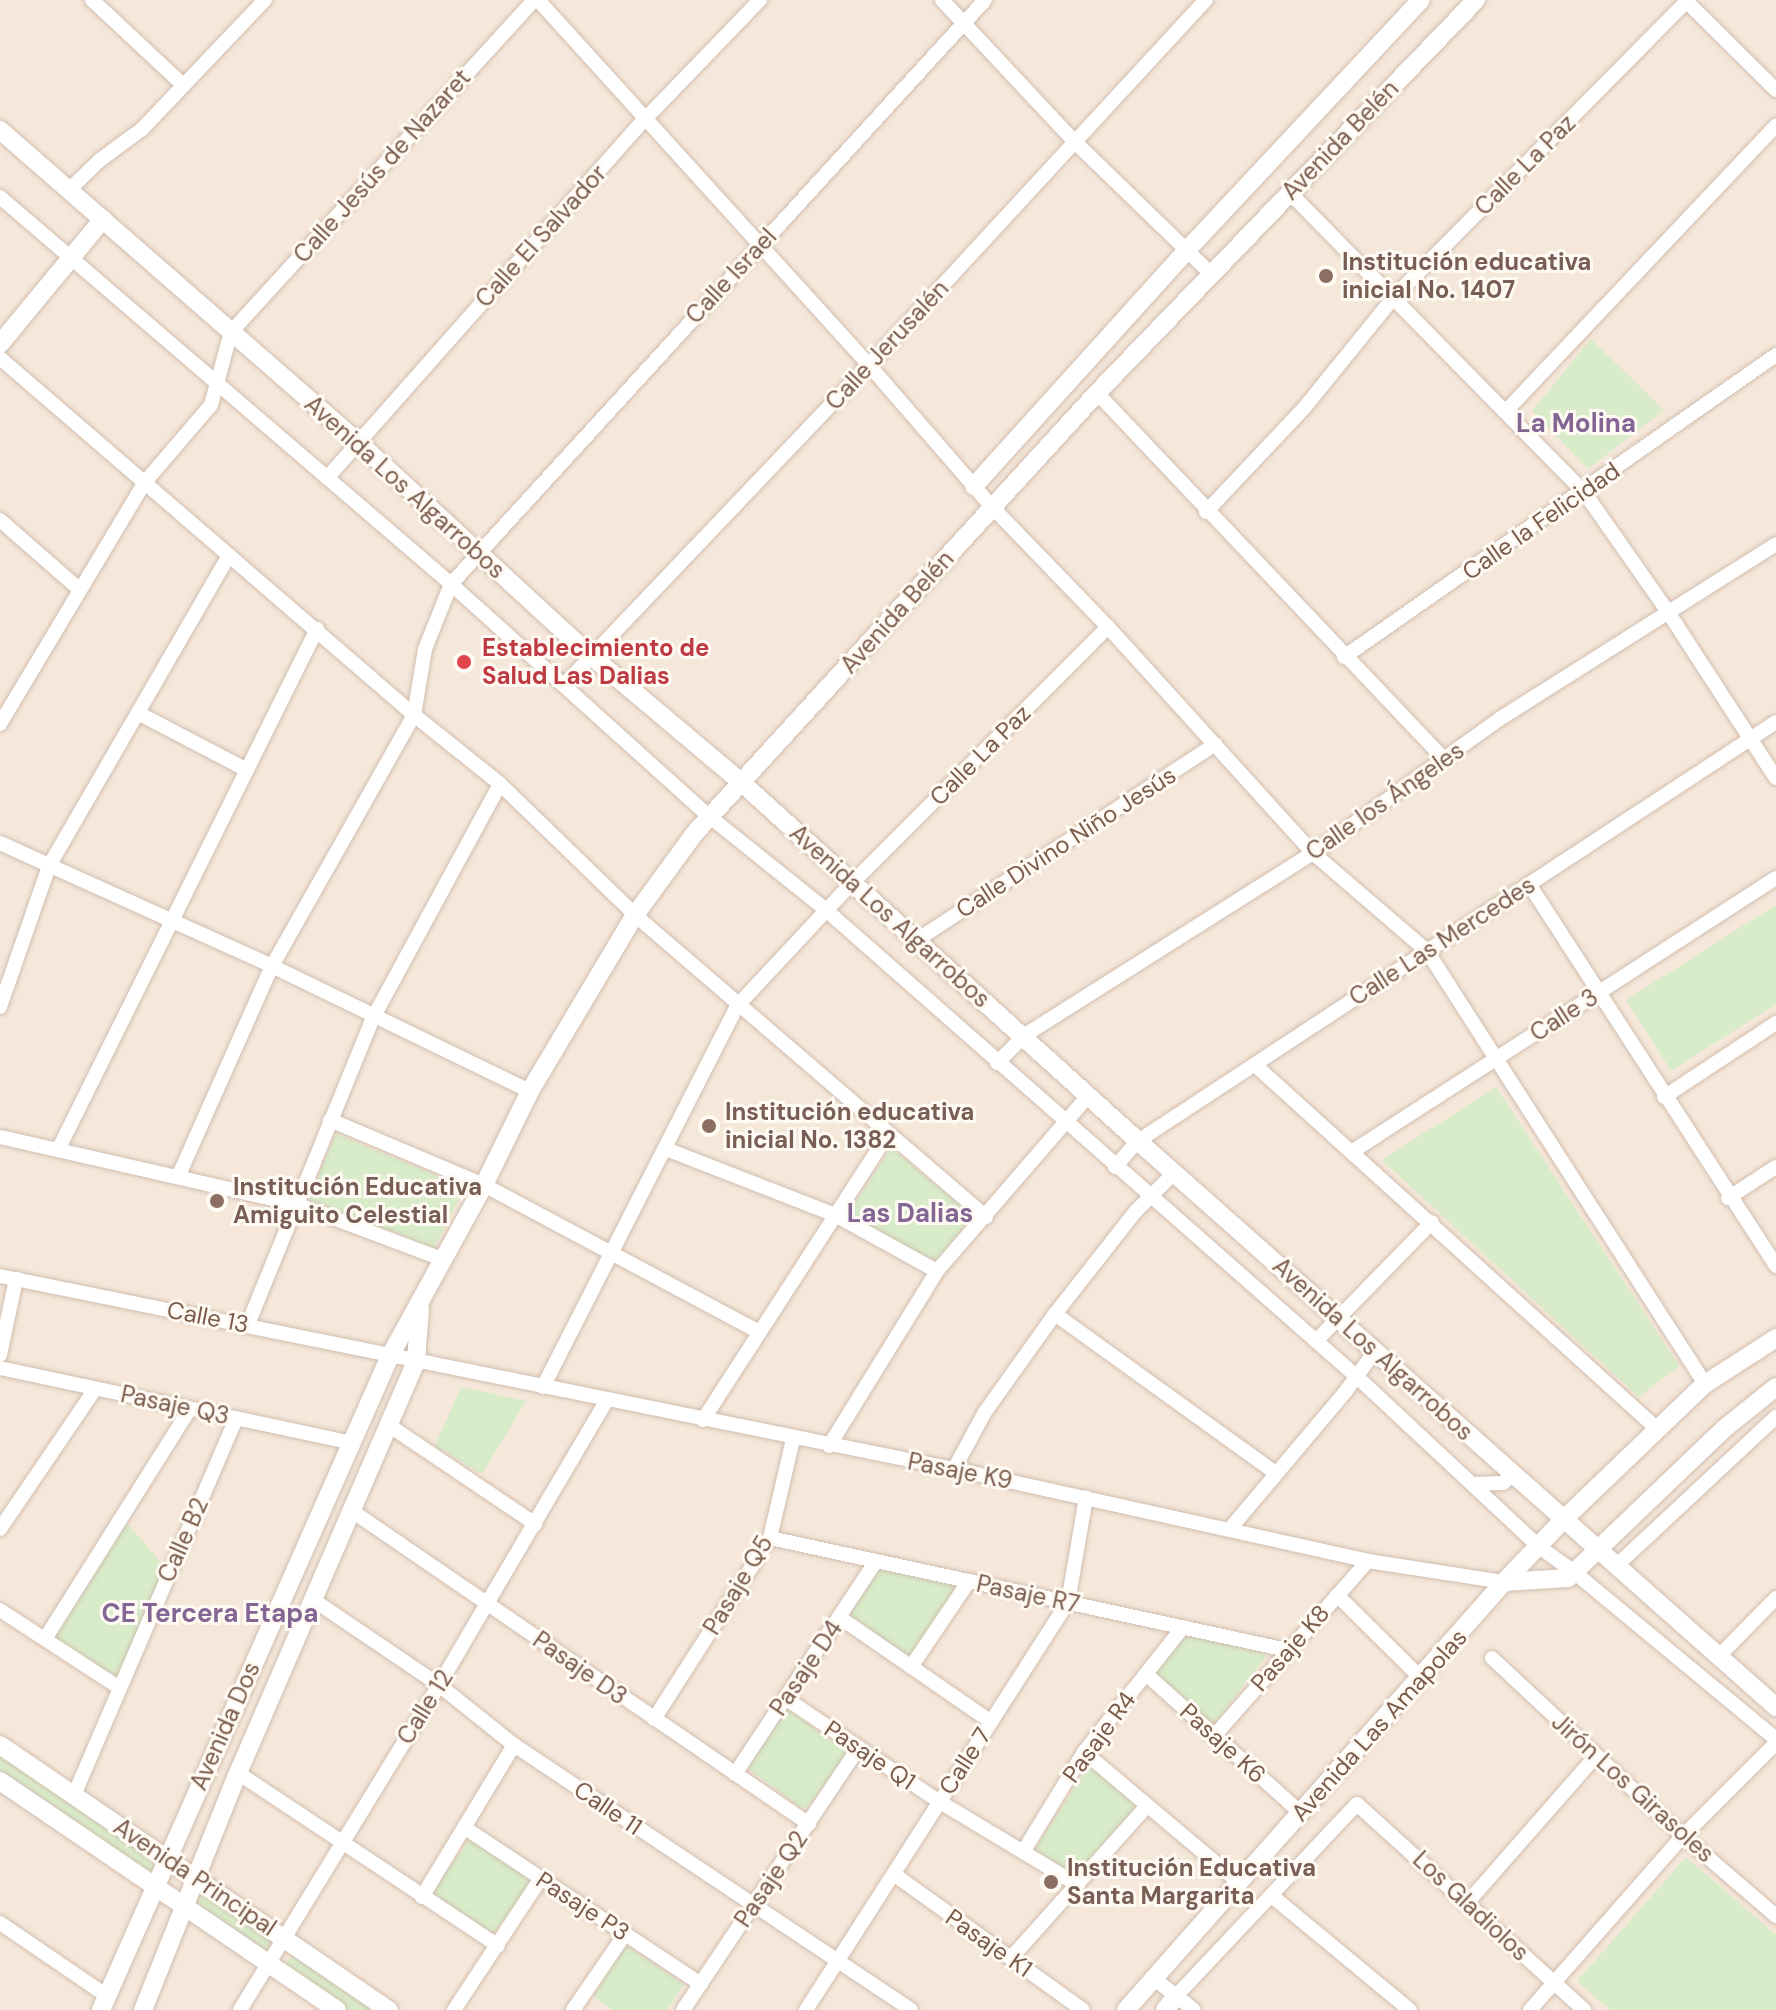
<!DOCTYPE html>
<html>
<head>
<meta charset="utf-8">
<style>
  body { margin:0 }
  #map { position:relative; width:1776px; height:2010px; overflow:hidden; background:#fdf6ec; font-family:"DM Sans",sans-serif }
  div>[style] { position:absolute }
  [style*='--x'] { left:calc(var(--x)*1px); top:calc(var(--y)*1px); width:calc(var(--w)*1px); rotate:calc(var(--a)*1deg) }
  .residential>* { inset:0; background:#f5e8da }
  .green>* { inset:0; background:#d8ecc9 }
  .roads { filter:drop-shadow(0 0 2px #d1beb0) drop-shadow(0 0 2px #d1beb0) }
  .minor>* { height:14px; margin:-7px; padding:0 7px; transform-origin:7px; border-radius:7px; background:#fff }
  .tertiary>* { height:18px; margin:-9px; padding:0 9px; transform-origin:9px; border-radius:9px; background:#fff }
  .dots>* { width:22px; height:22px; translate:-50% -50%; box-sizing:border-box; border:4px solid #fffaf3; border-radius:50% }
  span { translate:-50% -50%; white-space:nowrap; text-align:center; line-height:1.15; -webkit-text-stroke:6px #fffaf3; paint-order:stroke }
  .street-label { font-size:24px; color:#7a5c4d }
  .education-label { font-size:24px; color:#785e54; font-weight:700 }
  .left { translate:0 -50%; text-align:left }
  .health-label { font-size:24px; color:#be3a42; font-weight:700 }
  .neighbourhood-label { font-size:26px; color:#846695; font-weight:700 }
</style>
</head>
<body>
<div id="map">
  <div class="residential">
    <i style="clip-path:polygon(0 0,1776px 0,1776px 2010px,0 2010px)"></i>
  </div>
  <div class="green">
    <i style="clip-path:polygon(1591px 339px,1664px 410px,1588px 469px,1532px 411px)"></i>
    <i style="clip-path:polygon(1776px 905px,1776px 1004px,1671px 1071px,1626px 1000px)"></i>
    <i style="clip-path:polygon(1496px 1087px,1679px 1366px,1639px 1397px,1382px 1160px)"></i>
    <i style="clip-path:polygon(336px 1134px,465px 1187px,434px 1248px,307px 1199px)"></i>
    <i style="clip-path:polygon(891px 1148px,974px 1216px,934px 1262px,848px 1214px)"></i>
    <i style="clip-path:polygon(461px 1387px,526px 1401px,482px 1474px,435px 1446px)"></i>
    <i style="clip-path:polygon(125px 1521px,165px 1567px,116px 1682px,49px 1638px)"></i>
    <i style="clip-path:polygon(878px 1568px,953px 1584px,956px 1589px,910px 1657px,851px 1616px,850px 1611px)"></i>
    <i style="clip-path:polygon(1188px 1633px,1267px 1655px,1215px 1723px,1210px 1722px,1156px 1673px,1155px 1669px)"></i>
    <i style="clip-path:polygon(785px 1707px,848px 1753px,808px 1807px,802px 1808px,750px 1770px,748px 1762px)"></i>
    <i style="clip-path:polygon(0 1754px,158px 1863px,155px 1870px,147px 1873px,0 1774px)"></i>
    <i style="clip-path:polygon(1089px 1765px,1139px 1808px,1074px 1877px,1034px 1850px)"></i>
    <i style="clip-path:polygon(472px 1836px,532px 1877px,533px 1883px,491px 1936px,432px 1892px)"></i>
    <i style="clip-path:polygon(1686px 1857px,1776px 1935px,1776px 2010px,1610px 2010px,1577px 1981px)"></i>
    <i style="clip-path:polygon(204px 1893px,273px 1941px,269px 1952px,263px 1953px,196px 1904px,197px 1897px)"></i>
    <i style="clip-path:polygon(626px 1945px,684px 1984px,667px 2010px,613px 2010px,593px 1996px)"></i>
    <i style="clip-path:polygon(295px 1955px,379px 2010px,348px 2010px,286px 1968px,287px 1961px)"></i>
  </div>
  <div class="roads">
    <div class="minor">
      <i style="--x:92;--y:0;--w:125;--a:43"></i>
      <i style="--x:538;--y:0;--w:493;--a:47.8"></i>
      <i style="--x:869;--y:365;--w:189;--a:49.1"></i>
      <i style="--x:993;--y:508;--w:165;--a:46"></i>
      <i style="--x:1108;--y:627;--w:305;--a:47.8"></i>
      <i style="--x:1313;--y:853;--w:150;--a:40.7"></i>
      <i style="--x:1427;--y:951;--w:515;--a:57.3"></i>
      <i style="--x:942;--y:0;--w:196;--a:46.9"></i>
      <i style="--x:1076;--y:143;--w:187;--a:44.1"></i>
      <i style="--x:1685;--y:0;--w:128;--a:44.7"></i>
      <i style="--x:69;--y:190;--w:43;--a:-44.1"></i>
      <i style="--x:100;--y:160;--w:52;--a:-36.4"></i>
      <i style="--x:142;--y:129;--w:178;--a:-46.4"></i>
      <i style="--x:1289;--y:192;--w:421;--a:45.5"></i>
      <i style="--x:1584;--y:492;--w:146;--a:55"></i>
      <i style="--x:1668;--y:612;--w:198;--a:57"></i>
      <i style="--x:0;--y:197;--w:594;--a:40.63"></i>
      <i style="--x:451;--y:584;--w:348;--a:42"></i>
      <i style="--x:710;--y:817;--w:149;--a:38.7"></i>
      <i style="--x:826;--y:910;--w:706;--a:41.32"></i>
      <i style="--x:1356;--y:1376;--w:249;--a:43"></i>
      <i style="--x:1538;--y:1546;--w:44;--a:35.8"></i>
      <i style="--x:1574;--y:1572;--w:262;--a:39.6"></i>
      <i style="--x:0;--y:358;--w:547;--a:40.77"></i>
      <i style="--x:414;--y:715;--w:110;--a:38.7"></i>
      <i style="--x:500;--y:784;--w:188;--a:44.1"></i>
      <i style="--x:635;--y:915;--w:463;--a:40.7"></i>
      <i style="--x:1097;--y:393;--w:504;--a:46.53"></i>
      <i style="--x:1506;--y:411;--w:393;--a:-46.6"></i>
      <i style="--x:327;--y:478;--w:481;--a:-48.5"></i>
      <i style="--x:646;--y:118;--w:164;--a:-46"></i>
      <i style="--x:1206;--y:512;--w:144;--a:-46.7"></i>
      <i style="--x:1305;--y:407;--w:143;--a:-51"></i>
      <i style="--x:1395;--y:296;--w:416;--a:-45.3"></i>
      <i style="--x:0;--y:520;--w:106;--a:41.2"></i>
      <i style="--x:1344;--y:657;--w:527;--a:-34.96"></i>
      <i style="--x:564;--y:685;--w:442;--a:-46.4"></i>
      <i style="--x:869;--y:365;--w:497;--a:-47.3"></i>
      <i style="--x:138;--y:713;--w:123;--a:27.6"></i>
      <i style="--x:0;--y:724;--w:282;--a:-59.1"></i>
      <i style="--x:145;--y:482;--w:101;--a:-49.4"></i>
      <i style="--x:211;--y:405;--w:76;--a:-74.7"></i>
      <i style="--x:231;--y:332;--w:449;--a:-47.6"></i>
      <i style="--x:0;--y:843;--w:299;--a:24.3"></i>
      <i style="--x:272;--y:966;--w:287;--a:25.9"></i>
      <i style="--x:1529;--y:884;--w:455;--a:57.1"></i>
      <i style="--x:917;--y:940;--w:357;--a:-33.3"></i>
      <i style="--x:0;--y:1007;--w:149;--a:-70.8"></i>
      <i style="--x:49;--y:866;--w:359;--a:-59.9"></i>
      <i style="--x:997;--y:1063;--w:40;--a:-45"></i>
      <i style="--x:1025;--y:1035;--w:341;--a:-32.3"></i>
      <i style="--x:1313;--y:853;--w:231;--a:-35.7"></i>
      <i style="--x:1501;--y:718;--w:325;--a:-32.3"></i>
      <i style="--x:1255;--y:1065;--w:541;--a:42.15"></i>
      <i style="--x:1664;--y:1097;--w:134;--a:-33.5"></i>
      <i style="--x:330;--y:1120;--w:167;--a:22.9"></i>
      <i style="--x:484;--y:1185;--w:312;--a:28.1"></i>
      <i style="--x:0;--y:1137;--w:303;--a:12.8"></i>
      <i style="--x:296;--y:1204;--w:158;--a:20.7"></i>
      <i style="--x:666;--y:1149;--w:181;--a:21.3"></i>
      <i style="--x:835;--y:1215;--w:116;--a:28.8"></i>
      <i style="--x:58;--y:1150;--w:582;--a:-63.57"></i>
      <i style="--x:1353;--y:1151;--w:503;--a:-32.84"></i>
      <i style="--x:1115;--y:1167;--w:35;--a:-49"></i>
      <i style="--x:1138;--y:1141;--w:763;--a:-33.29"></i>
      <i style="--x:178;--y:1177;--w:231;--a:-66"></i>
      <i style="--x:272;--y:966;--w:288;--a:-60.5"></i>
      <i style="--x:414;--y:715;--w:67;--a:-80.5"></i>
      <i style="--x:425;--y:649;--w:70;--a:-68.2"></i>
      <i style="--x:451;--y:584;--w:791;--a:-47.56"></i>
      <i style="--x:1728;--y:1198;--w:57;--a:-32.9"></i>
      <i style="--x:0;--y:1276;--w:973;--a:11.44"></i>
      <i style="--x:954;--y:1469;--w:424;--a:12.5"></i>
      <i style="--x:1368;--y:1561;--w:138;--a:8.8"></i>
      <i style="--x:1055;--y:1314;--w:270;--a:35.8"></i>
      <i style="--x:248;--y:1324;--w:331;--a:-67.8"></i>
      <i style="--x:373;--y:1018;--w:266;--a:-61.5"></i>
      <i style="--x:1316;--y:1341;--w:166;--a:-45.7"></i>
      <i style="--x:0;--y:1355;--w:78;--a:-78.1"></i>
      <i style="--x:0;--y:1368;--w:357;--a:12"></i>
      <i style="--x:543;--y:1387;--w:429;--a:-63"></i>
      <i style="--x:738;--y:1005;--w:166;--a:-47"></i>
      <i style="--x:851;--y:884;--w:363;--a:-45"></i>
      <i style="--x:703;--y:1420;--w:341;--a:-57.1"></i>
      <i style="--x:387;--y:1424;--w:179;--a:34"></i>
      <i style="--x:829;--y:1446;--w:206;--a:-58.3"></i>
      <i style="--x:937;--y:1271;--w:233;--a:-49.2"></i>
      <i style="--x:954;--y:1469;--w:65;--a:-61.5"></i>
      <i style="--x:985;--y:1412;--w:120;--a:-54.5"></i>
      <i style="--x:1055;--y:1314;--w:130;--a:-51.9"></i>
      <i style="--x:1135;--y:1212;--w:55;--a:-45"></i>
      <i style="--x:1473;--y:1484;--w:30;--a:-2"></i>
      <i style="--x:1503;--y:1483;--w:13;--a:-42"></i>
      <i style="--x:352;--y:1511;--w:554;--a:34.41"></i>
      <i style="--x:0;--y:1529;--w:169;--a:-55.8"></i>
      <i style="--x:1229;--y:1530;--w:182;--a:-49.9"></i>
      <i style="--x:1346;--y:1391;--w:49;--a:-54.1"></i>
      <i style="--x:770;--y:1538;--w:529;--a:12.22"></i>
      <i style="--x:1616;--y:1566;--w:219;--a:-43"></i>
      <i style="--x:1337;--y:1595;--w:118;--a:44.7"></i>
      <i style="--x:312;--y:1599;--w:153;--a:34.1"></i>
      <i style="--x:439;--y:1685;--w:96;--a:38.7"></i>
      <i style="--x:514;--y:1745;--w:477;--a:33.7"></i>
      <i style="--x:0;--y:1610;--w:141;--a:33.1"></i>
      <i style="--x:839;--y:1617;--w:185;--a:34.6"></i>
      <i style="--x:45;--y:1639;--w:272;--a:-57.8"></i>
      <i style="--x:1720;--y:1655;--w:80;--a:-45.5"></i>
      <i style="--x:1492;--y:1658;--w:261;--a:43"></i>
      <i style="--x:1683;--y:1836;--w:123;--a:40.7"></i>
      <i style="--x:911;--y:1667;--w:104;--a:-56"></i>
      <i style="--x:1146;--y:1674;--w:207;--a:41.9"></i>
      <i style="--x:785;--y:1698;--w:187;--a:33.9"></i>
      <i style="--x:940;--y:1802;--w:161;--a:31"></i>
      <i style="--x:654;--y:1719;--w:215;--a:-57.3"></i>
      <i style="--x:770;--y:1538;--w:102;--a:-76.9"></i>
      <i style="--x:1215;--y:1735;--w:232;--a:-48.7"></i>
      <i style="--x:1084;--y:1752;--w:200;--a:40.1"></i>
      <i style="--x:238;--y:1773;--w:312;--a:33.6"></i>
      <i style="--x:735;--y:1774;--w:255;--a:-56.5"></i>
      <i style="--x:74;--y:1795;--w:410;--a:-66.7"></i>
      <i style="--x:465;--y:1828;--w:283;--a:33.5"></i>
      <i style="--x:1023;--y:1852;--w:117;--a:-58.6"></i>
      <i style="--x:1084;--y:1752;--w:159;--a:-51.6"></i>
      <i style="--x:895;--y:1875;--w:231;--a:35.7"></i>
      <i style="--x:1272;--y:1896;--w:179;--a:39.6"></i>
      <i style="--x:422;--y:1897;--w:178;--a:-58.8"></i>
      <i style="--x:1468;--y:1902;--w:194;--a:-48.8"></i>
      <i style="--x:0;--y:1923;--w:130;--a:34.3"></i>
      <i style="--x:1011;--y:1958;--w:204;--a:-48.2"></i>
      <i style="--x:1152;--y:1977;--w:53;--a:38.2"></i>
      <i style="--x:1177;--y:1995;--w:262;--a:-46.7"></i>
      <i style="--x:1357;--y:1804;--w:307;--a:42.2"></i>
      <i style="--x:240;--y:2010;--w:381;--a:-58.5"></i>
      <i style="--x:439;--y:1685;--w:329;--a:-59.5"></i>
      <i style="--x:454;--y:2010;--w:158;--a:-56.6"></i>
      <i style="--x:573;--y:2010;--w:92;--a:-55.6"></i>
      <i style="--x:683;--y:2010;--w:316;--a:-56.2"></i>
      <i style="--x:806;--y:2010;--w:485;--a:-57.3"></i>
      <i style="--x:1068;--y:1602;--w:106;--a:-80.2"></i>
      <i style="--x:1530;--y:2010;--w:232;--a:-48.7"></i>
      <i style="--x:1683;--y:1836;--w:132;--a:-45"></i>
    </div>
    <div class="tertiary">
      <i style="--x:0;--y:130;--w:475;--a:41.1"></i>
      <i style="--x:358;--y:442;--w:315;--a:42.6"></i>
      <i style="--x:590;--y:655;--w:197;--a:40.1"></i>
      <i style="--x:741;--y:782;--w:535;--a:42.12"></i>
      <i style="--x:1138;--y:1141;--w:853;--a:41.58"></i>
      <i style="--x:0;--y:344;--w:162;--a:-50.5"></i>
      <i style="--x:974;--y:486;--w:318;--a:-47.9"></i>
      <i style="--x:1187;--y:250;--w:342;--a:-46.9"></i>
      <i style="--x:1504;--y:1582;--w:64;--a:-3.6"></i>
      <i style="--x:1568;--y:1578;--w:217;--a:-43.7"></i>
      <i style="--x:1725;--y:1428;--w:65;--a:-38.8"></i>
      <i style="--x:0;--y:1745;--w:471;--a:34.3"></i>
      <i style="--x:0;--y:1781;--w:407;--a:34.2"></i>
      <i style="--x:101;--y:2010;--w:715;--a:-66.16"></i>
      <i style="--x:390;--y:1356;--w:195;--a:-61.2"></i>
      <i style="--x:484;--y:1185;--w:105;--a:-63.9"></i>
      <i style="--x:530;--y:1091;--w:205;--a:-59.2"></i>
      <i style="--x:635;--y:915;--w:100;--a:-53.9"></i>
      <i style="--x:694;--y:834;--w:597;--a:-47.58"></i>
      <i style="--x:1097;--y:393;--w:546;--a:-46.04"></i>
      <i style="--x:143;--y:2010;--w:255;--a:-68.2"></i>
      <i style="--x:238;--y:1773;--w:449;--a:-66.6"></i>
      <i style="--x:416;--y:1361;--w:53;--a:-85.7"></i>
      <i style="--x:1126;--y:2010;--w:571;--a:-48.55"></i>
      <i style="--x:1504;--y:1582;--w:87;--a:-46.4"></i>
      <i style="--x:1564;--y:1519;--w:195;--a:-43.8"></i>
      <i style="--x:1705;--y:1384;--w:85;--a:-32.9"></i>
      <i style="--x:1165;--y:2010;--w:19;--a:-51"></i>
    </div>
  </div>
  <div class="dots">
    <i style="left:1326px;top:276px;background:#8d6e63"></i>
    <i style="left:464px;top:662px;background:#e0444e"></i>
    <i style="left:709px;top:1126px;background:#8d6e63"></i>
    <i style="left:217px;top:1201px;background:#8d6e63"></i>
    <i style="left:1051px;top:1882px;background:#8d6e63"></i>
  </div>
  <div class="street-label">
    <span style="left:1340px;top:140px;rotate:-46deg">Avenida Belén</span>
    <span style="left:1525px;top:165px;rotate:-45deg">Calle La Paz</span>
    <span style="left:382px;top:166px;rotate:-48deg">Calle Jesús de Nazaret</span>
    <span style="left:541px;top:236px;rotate:-48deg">Calle El Salvador</span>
    <span style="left:731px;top:276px;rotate:-47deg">Calle Israel</span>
    <span style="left:887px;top:345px;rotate:-47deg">Calle Jerusalén</span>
    <span style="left:405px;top:487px;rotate:42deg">Avenida Los Algarrobos</span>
    <span style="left:1541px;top:521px;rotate:-35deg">Calle la Felicidad</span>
    <span style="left:897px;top:612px;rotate:-48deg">Avenida Belén</span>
    <span style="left:980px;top:755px;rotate:-45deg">Calle La Paz</span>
    <span style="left:1385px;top:801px;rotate:-35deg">Calle los Ángeles</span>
    <span style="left:1066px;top:842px;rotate:-33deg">Calle Divino Niño Jesús</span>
    <span style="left:890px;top:916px;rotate:42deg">Avenida Los Algarrobos</span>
    <span style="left:1442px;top:941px;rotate:-33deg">Calle Las Mercedes</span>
    <span style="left:1564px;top:1015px;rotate:-33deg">Calle 3</span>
    <span style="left:208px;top:1317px;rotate:11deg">Calle 13</span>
    <span style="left:1373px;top:1349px;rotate:42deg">Avenida Los Algarrobos</span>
    <span style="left:175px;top:1405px;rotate:12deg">Pasaje Q3</span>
    <span style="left:960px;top:1471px;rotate:11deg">Pasaje K9</span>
    <span style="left:183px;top:1540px;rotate:-66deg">Calle B2</span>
    <span style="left:738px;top:1585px;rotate:-59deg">Pasaje Q5</span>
    <span style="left:1028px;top:1594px;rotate:12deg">Pasaje R7</span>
    <span style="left:1290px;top:1648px;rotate:-49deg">Pasaje K8</span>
    <span style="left:580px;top:1668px;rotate:35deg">Pasaje D3</span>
    <span style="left:806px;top:1668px;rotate:-56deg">Pasaje D4</span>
    <span style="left:425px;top:1707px;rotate:-58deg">Calle 12</span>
    <span style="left:1379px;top:1725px;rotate:-48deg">Avenida Las Amapolas</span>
    <span style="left:225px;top:1726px;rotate:-66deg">Avenida Dos</span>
    <span style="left:1099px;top:1737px;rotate:-54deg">Pasaje R4</span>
    <span style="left:1223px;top:1743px;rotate:42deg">Pasaje K6</span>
    <span style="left:870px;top:1755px;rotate:34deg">Pasaje Q1</span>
    <span style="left:965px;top:1761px;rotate:-57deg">Calle 7</span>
    <span style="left:1633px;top:1788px;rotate:42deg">Jirón Los Girasoles</span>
    <span style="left:608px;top:1808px;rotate:34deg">Calle 11</span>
    <span style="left:195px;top:1877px;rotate:34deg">Avenida Principal</span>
    <span style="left:771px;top:1879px;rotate:-56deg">Pasaje Q2</span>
    <span style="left:583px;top:1906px;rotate:33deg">Pasaje P3</span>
    <span style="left:1471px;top:1906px;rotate:43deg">Los Gladiolos</span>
    <span style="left:989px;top:1943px;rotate:35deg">Pasaje K1</span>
  </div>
  <div class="education-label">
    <span class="left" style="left:1342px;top:276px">Institución educativa<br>inicial No. 1407</span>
    <span class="left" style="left:725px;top:1126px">Institución educativa<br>inicial No. 1382</span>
    <span class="left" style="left:233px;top:1201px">Institución Educativa<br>Amiguito Celestial</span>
    <span class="left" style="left:1067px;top:1882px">Institución Educativa<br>Santa Margarita</span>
  </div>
  <div class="health-label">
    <span class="left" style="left:482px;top:662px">Establecimiento de<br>Salud Las Dalias</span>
  </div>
  <div class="neighbourhood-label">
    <span style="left:1576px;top:424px">La Molina</span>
    <span style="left:910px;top:1214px">Las Dalias</span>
    <span style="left:210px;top:1614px">CE Tercera Etapa</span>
  </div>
</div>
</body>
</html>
